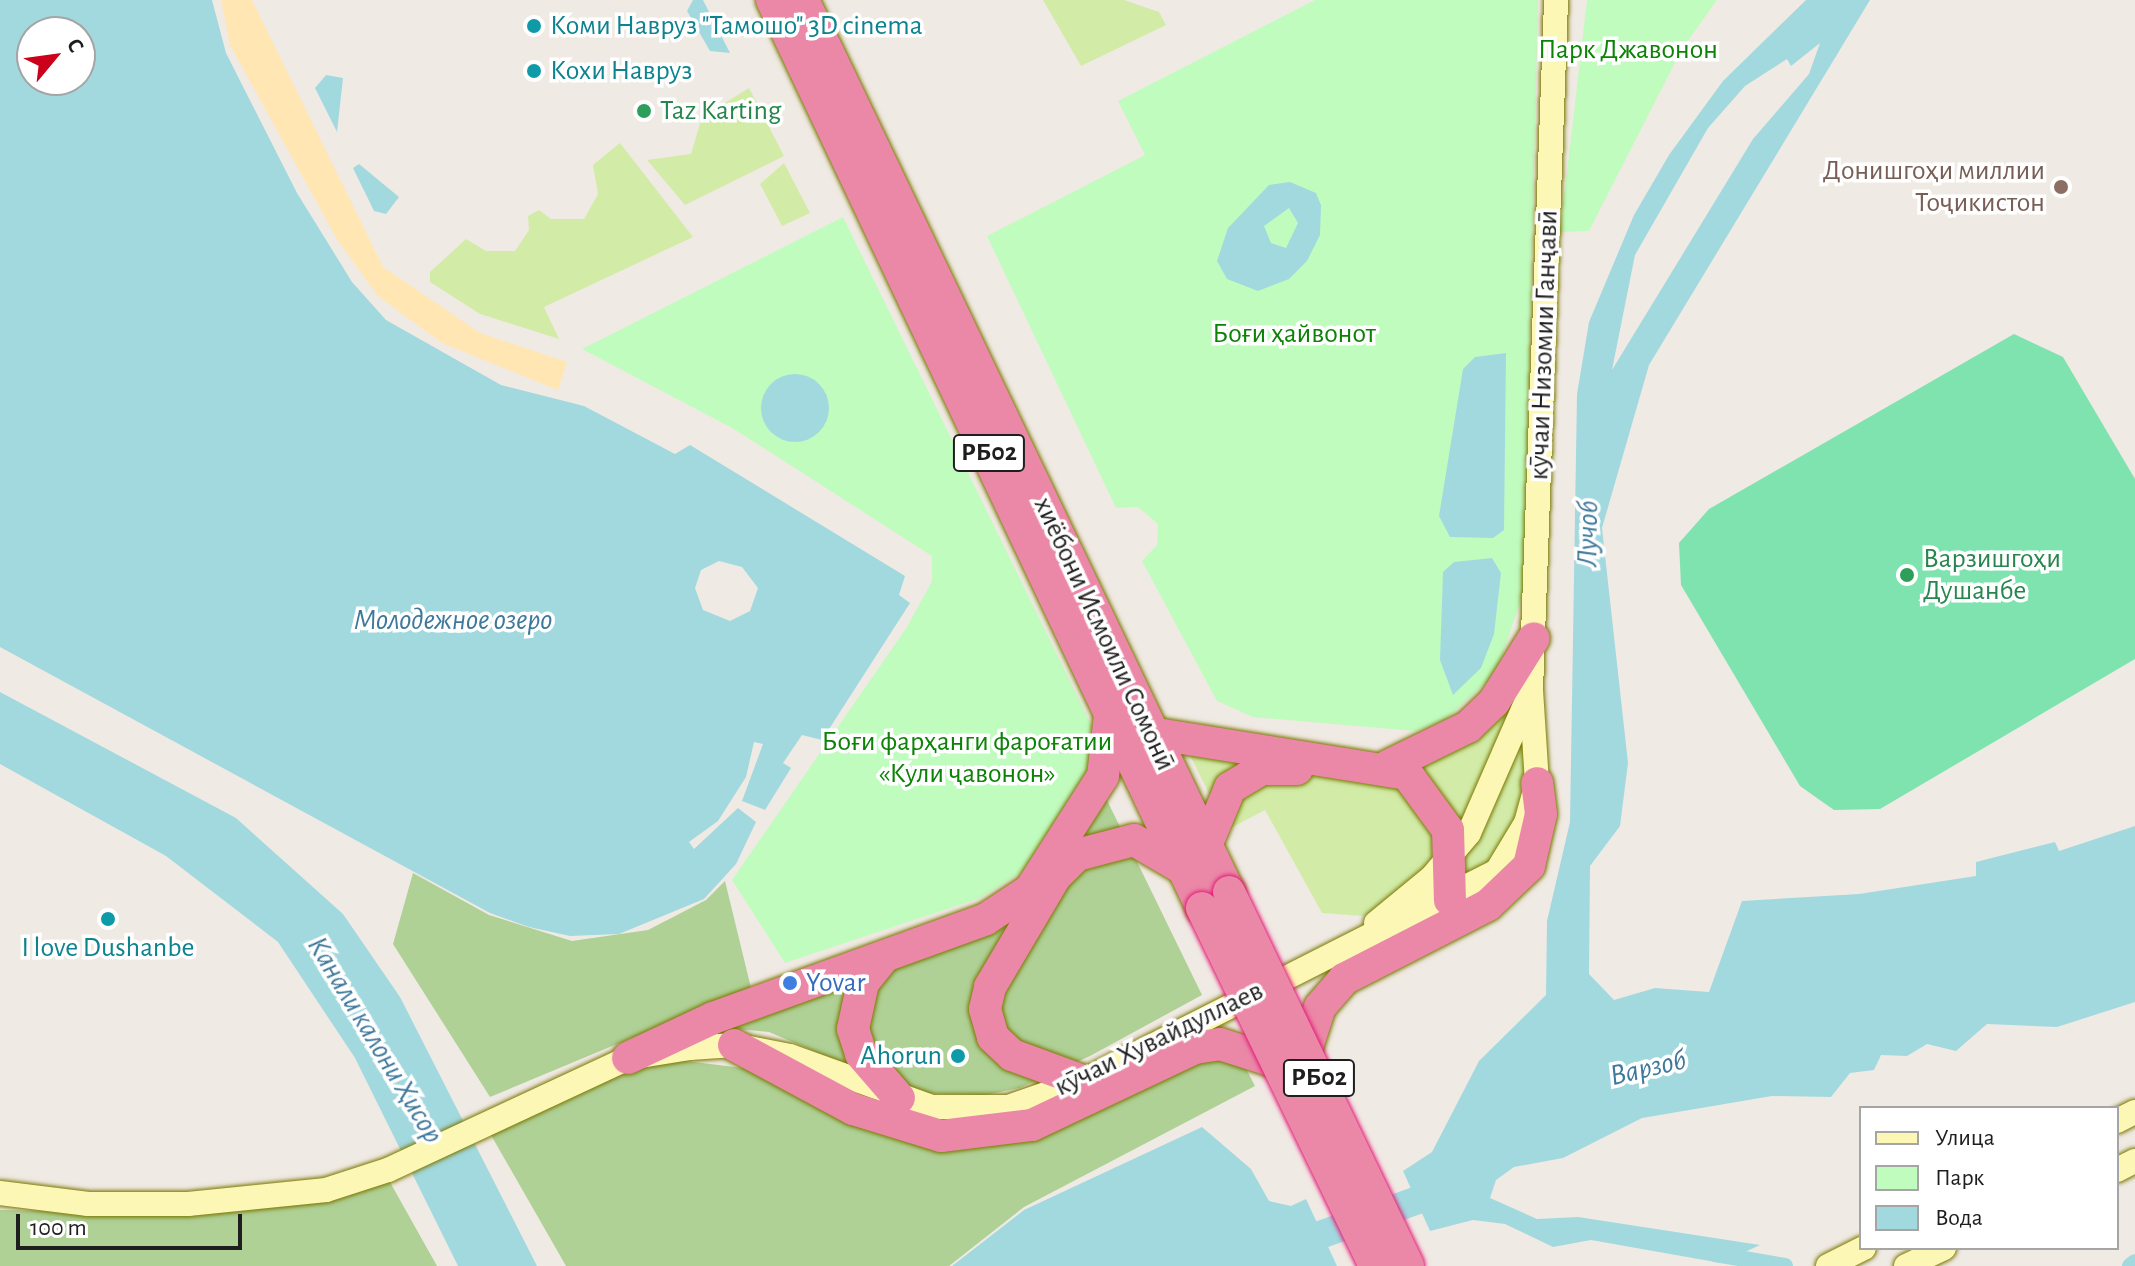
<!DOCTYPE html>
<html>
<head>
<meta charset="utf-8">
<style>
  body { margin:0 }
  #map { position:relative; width:2135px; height:1266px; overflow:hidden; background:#f0eae4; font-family:"Alegreya Sans",sans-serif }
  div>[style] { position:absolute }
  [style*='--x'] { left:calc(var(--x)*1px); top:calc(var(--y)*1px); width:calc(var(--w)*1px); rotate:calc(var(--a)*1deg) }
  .grass>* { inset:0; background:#d2eca7 }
  .forest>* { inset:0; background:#afd196 }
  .sand>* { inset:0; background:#ffe6b2 }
  .park>* { inset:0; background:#c1fcbf }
  .pitch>* { inset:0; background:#7ee3af }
  .water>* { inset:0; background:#a2d9df }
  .round { border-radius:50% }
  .canal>* { height:16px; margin:-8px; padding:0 8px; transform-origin:8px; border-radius:8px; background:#a2d9df }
  .river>* { height:28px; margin:-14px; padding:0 14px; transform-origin:14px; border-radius:14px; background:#a2d9df }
  .roads { filter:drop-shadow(0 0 2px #7a7800) drop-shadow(0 0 2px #7a7800) }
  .secondary>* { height:24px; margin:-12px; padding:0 12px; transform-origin:12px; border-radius:12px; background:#fcf7b5 }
  .highway>* { height:32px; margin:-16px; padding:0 16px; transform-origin:16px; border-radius:16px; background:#eb88a7 }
  .bridges { filter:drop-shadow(0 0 2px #e31c79) drop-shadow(0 0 2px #e31c79) }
  .highway-bridge>* { height:32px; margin:-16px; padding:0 16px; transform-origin:16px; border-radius:16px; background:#eb88a7 }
  .dots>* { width:22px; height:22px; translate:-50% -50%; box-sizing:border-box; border:4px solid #fff; border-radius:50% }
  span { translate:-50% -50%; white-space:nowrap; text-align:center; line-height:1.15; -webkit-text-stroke:7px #fff; paint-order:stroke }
  .shield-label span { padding:2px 6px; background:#fff; border:2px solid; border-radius:6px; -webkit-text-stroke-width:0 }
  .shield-label { font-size:26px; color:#1e1e1e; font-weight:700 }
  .culture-label { font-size:28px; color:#0d838f }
  .left { translate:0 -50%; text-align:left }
  .right { translate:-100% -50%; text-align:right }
  .park-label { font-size:28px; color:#0c8206 }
  .leisure-label { font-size:28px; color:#27864d }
  .education-label { font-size:28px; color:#785e54 }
  .street-label { font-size:28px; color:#1e1e1e }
  .shop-label { font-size:28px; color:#366cbe }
  .water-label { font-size:30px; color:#3e789b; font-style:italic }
  .legend { position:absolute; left:1859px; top:1106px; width:260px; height:144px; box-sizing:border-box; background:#fff; border:2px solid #a5a5a5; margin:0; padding:10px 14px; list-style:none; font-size:24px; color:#1e1e1e }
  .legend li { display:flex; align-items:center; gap:16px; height:40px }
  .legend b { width:40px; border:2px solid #a5a5a5 }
  .north { position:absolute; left:16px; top:16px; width:80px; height:80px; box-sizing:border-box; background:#fff; border:2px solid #a5a5a5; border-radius:50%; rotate:61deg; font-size:22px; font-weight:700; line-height:32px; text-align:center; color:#1e1e1e }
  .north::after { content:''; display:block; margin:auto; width:28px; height:36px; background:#cc001a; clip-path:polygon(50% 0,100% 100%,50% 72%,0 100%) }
  .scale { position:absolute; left:16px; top:1214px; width:226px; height:36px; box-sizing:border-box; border:4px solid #1e1e1e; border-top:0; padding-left:10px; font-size:24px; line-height:28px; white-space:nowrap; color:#1e1e1e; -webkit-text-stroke:6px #fff; paint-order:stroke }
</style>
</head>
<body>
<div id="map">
  <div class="grass">
    <i style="clip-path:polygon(1043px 0,1124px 0,1159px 12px,1166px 25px,1081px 66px)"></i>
    <i style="clip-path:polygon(749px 88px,784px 156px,685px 205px,647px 160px,691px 154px,702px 117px)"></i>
    <i style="clip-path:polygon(620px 143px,693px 237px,544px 307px,559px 339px,480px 314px,430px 282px,430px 272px,466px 239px,486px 251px,515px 251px,529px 230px,528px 216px,539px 210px,551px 219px,584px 219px,598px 194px,593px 165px)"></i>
    <i style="clip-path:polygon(784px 163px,810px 213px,782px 226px,760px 184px)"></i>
    <i style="clip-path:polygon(1513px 685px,1515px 702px,1456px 837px,1414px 762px)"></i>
    <i style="clip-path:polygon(1526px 722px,1526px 795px,1505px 853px,1460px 885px,1465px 853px)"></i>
    <i style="clip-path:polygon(1185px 745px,1404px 783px,1443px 848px,1403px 893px,1363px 916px,1322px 913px,1265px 810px,1227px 830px)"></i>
  </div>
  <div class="forest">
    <i style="clip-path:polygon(1103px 792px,1202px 995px,1090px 1056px,1019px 1088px,986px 1095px,913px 1093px,769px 1032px,725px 1028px,991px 921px)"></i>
    <i style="clip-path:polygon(413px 873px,489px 915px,572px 941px,648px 930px,706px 900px,725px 881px,751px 988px,490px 1097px,393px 944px)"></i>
    <i style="clip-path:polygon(1236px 1049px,1255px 1086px,1024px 1207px,949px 1266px,566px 1266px,488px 1130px,653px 1057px,759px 1070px,909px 1133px,1196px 1051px)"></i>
    <i style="clip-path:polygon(386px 1175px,437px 1266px,0 1266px,0 1210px,101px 1212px)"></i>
  </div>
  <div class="sand">
    <i style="clip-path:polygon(221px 0,252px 0,383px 267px,480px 333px,567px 362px,558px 390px,442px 343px,378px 296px,338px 241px,230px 45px)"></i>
  </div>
  <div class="park">
    <i style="clip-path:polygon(1315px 0,1538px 0,1524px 591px,1496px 673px,1445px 720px,1415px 731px,1253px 717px,1217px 701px,1142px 561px,1157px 545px,1158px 524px,1138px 507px,1116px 508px,987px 236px,1145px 155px,1118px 101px)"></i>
    <i style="clip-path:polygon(1587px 0,1717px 0,1682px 49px,1589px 231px,1560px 232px)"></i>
    <i style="clip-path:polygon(843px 217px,1110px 763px,1038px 861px,1012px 878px,980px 898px,785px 963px,732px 880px,907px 627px,932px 581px,932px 556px,734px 429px,582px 349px)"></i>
  </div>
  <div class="pitch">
    <i style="clip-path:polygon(2014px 334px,2063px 357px,2135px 479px,2135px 659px,1880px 809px,1834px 810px,1800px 786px,1681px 585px,1679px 543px,1709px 509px)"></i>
  </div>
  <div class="water">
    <i style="clip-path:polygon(evenodd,0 0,212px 0,226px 53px,297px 193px,352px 282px,386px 320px,501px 385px,584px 406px,675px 454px,690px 445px,905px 576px,899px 595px,910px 603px,822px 740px,802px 735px,783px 763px,791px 768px,765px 810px,742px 801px,763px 744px,754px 742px,746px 777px,718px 821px,689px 842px,694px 849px,738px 808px,756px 822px,736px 864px,704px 899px,619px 934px,570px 936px,529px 927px,490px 913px,0 647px,0 0,32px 32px,80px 32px,80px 80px,32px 80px,32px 32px,0 0,719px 561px,742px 567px,758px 588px,750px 611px,730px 621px,703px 610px,695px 588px,701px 570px,719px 561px)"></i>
    <i style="clip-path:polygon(693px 0,703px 0,730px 53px,710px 51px,687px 11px)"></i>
    <i style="clip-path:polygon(evenodd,1806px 0,1870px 0,1649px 365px,1602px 528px,1628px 763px,1620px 826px,1590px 866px,1589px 974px,1614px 1000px,1655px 988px,1709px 992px,1742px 901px,1859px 894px,1976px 876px,1976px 862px,2055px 842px,2059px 851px,2135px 826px,2135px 1002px,2057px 1027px,1987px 1024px,1956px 1051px,1927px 1044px,1907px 1056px,1881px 1055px,1874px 1070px,1850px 1073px,1831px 1097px,1772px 1096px,1642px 1118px,1563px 1158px,1514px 1167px,1496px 1180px,1490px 1198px,1537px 1219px,1578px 1217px,1760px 1245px,1721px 1263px,1591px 1240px,1553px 1247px,1505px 1224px,1473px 1220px,1430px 1231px,1403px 1171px,1432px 1152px,1479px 1061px,1546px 995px,1547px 921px,1570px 822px,1577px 394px,1589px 322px,1634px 215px,1669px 155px,1723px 81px,1806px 0,1820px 43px,1809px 74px,1753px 139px,1612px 370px,1635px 255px,1708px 128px,1745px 86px,1787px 59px,1791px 66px,1820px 43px)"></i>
    <i style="clip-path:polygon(326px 75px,343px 78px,337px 132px,315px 88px)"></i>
    <i style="clip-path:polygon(359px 164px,399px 197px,386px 214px,374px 211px,353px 168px)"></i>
    <i style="clip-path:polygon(evenodd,1290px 182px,1316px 193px,1321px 205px,1320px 235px,1307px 261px,1289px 279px,1258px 291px,1227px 279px,1217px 261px,1228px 228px,1269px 185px,1290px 182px,1289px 208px,1298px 223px,1286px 248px,1271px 243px,1264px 226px,1289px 208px)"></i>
    <i style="clip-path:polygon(1506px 353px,1504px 530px,1493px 538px,1450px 537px,1439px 516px,1463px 369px,1475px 357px)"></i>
    <i class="round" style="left:761px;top:374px;width:68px;height:68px"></i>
    <i style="clip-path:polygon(1492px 558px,1501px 573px,1494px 634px,1481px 668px,1453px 695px,1440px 660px,1443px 572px,1454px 562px)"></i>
    <i style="clip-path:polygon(0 692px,236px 818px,343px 914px,400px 997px,537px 1266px,458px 1266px,355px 1058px,278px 942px,166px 856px,0 764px)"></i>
    <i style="clip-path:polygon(1202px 1127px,1251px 1169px,1269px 1201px,1291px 1206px,1306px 1199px,1337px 1266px,952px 1266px,1024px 1210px)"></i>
  </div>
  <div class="canal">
    <i style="--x:1715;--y:1254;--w:71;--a:9.7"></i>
    <i style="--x:2130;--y:1266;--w:6;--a:-39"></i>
  </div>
  <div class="river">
    <i style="--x:1289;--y:1246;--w:143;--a:-19.6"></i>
    <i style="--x:1424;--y:1198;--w:30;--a:-46"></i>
  </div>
  <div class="roads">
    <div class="secondary">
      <i style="--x:1376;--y:923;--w:72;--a:-39.4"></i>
      <i style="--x:1432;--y:877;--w:57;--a:-49.9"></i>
      <i style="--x:1469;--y:833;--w:145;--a:-66.4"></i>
      <i style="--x:2117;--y:1121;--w:20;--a:-27"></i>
      <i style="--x:2117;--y:1170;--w:20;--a:-27"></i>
      <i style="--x:0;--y:1193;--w:89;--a:7.1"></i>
      <i style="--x:88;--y:1204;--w:100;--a:0"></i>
      <i style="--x:188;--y:1204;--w:139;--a:-5.8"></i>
      <i style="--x:326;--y:1190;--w:65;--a:-17.9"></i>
      <i style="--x:388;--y:1170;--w:265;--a:-25"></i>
      <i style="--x:628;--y:1058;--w:63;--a:-9.2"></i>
      <i style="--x:690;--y:1048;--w:44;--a:-3.9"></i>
      <i style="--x:734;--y:1045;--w:57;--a:11.1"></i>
      <i style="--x:790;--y:1056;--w:151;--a:19.8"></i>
      <i style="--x:932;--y:1107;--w:76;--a:0"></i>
      <i style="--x:1008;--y:1107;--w:79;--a:-19.1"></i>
      <i style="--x:1083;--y:1081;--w:464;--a:-26.9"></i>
      <i style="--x:1497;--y:871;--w:56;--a:-58.9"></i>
      <i style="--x:1526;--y:823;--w:41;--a:-74.6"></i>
      <i style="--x:1537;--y:783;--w:93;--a:-93.7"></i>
      <i style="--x:1531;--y:690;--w:690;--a:-87.92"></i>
      <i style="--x:1828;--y:1266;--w:40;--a:-26.6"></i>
      <i style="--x:1906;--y:1266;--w:42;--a:-25.3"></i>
    </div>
    <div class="highway">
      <i style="--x:772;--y:0;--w:1005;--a:64.66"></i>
      <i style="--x:803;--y:0;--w:989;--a:64.47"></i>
      <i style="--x:1151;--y:733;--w:259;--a:9.1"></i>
      <i style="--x:1407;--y:774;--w:69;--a:53.8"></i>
      <i style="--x:1448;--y:830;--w:70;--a:88.4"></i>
      <i style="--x:1388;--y:766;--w:89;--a:-26"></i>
      <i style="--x:1468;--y:727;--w:36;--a:-44"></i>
      <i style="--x:1494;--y:702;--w:75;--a:-58"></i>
      <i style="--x:1206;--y:846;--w:63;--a:-67.5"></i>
      <i style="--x:1230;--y:788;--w:37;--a:-31"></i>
      <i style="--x:1262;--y:769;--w:35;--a:0"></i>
      <i style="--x:884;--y:957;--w:33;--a:129"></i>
      <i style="--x:863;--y:983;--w:47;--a:102.3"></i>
      <i style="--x:853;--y:1029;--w:26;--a:72"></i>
      <i style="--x:861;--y:1054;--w:58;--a:49.2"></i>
      <i style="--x:734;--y:1045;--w:135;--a:28.3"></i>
      <i style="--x:853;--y:1109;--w:92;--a:17.1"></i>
      <i style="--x:941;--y:1136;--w:92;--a:-6.9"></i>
      <i style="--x:1032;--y:1125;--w:180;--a:-25.3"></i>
      <i style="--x:1195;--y:1048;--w:25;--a:-9"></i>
      <i style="--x:1220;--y:1044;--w:59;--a:17.8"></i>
      <i style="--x:1306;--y:1050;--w:45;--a:-72"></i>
      <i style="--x:1320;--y:1007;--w:37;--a:-49"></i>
      <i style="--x:1344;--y:979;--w:162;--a:-27.2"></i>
      <i style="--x:1488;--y:905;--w:57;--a:-43.6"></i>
      <i style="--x:1529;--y:866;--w:53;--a:-77"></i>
      <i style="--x:1541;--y:814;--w:31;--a:-97"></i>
      <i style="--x:628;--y:1058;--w:94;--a:-25.2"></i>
      <i style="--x:713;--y:1018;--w:290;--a:-19.9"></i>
      <i style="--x:986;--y:919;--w:53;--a:-33.4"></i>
      <i style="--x:1030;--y:890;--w:135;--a:-57.4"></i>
      <i style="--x:1103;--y:776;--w:61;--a:-83.5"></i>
      <i style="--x:1083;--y:1081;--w:76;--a:-159.9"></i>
      <i style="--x:1012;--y:1055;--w:26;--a:-137"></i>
      <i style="--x:993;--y:1037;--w:29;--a:-106"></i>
      <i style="--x:985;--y:1009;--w:23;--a:-77"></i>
      <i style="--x:990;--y:987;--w:128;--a:-59.4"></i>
      <i style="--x:1055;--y:877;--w:31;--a:-45"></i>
      <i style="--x:1077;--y:855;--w:59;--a:-14.7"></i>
      <i style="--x:1134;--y:840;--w:56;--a:30.3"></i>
    </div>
  </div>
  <div class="bridges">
    <div class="highway-bridge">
      <i style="--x:1229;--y:892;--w:414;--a:64.4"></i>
      <i style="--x:1202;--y:908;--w:398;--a:64.2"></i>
    </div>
  </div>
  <div class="dots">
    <i style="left:534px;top:26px;background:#0f9aa8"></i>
    <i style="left:534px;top:71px;background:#0f9aa8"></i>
    <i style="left:644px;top:111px;background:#2e9e5b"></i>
    <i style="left:2061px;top:187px;background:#8d6e63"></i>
    <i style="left:1907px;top:575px;background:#2e9e5b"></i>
    <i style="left:108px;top:919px;background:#0f9aa8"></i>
    <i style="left:790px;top:983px;background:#3f7fe0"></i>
    <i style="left:958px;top:1056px;background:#0f9aa8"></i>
  </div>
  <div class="shield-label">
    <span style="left:989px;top:453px">РБ02</span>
    <span style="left:1319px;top:1078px">РБ02</span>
  </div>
  <div class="culture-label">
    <span class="left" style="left:550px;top:26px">Коми Навруз "Тамошо" 3D cinema</span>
    <span class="left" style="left:550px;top:71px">Кохи Навруз</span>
    <span style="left:108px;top:948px">I love Dushanbe</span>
    <span class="right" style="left:942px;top:1056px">Ahorun</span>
  </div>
  <div class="park-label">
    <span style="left:1628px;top:50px">Парк Джавонон</span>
    <span style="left:1294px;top:334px">Боғи ҳайвонот</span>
    <span style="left:967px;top:758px">Боғи фарҳанги фароғатии<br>«Кули ҷавонон»</span>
  </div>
  <div class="leisure-label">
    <span class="left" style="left:660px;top:111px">Taz Karting</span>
    <span class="left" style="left:1923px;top:575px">Варзишгоҳи<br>Душанбе</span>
  </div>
  <div class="education-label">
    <span class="right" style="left:2045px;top:187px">Донишгоҳи миллии<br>Тоҷикистон</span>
  </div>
  <div class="street-label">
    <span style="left:1544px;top:345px;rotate:-88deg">кӯчаи Низомии Ганҷавӣ</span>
    <span style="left:1104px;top:634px;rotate:65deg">хиёбони Исмоили Сомонӣ</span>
    <span style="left:1159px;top:1039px;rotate:-26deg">кӯчаи Хувайдуллаев</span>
  </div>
  <div class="shop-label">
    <span class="left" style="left:806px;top:983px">Yovar</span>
  </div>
  <div class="water-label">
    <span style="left:1588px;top:534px;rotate:-89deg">Лучоб</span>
    <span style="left:453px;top:620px">Молодежное озеро</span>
    <span style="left:375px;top:1040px;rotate:59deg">Канали калони Ҳисор</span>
    <span style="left:1648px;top:1068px;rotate:-13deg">Варзоб</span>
  </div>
  <ul class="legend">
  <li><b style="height:10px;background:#fcf7b5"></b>Улица</li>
  <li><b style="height:22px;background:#c1fcbf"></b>Парк</li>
  <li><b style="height:22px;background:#a2d9df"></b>Вода</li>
  </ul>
  <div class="north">С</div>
  <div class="scale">100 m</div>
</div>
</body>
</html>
